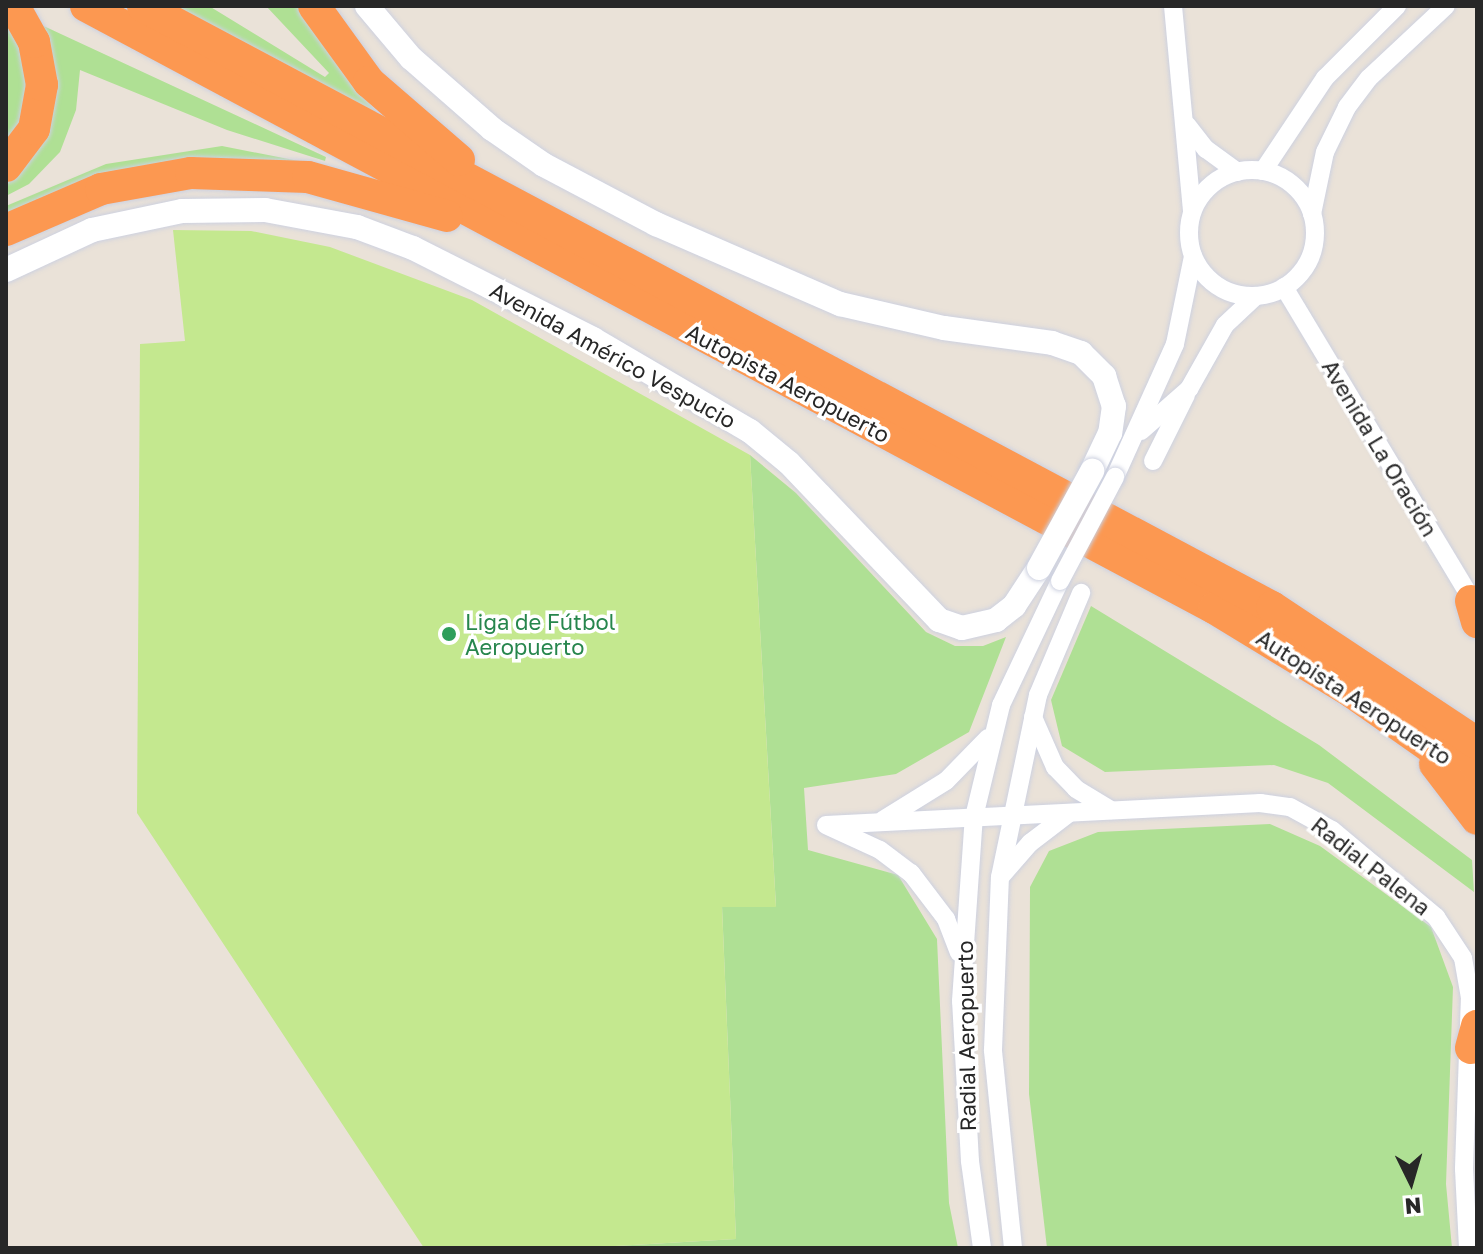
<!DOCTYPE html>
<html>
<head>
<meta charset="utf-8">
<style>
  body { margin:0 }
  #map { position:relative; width:1483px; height:1254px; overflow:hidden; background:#eae2d8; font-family:"Golos Text",sans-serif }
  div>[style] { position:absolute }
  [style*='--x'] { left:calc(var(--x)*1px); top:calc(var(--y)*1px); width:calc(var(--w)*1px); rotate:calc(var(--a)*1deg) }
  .green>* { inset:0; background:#afe094 }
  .pitch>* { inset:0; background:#c4e88f }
  .roads { filter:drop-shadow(0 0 2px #cdd1e0) drop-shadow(0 0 2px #cdd1e0) }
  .street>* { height:18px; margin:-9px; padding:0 9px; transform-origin:9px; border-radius:9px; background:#fff }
  .street>.ring { margin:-9px; padding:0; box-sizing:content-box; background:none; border:18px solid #fff; border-radius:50% }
  .secondary>* { height:24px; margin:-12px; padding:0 12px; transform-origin:12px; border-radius:12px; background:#fff }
  .highway>* { height:32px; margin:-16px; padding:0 16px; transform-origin:16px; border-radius:16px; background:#fc9851 }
  .bridges { filter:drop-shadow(0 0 2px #cdd1e0) drop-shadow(0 0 2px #cdd1e0) }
  .street-bridge>* { height:18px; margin:-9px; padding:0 9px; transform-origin:9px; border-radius:9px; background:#fff }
  .secondary-bridge>* { height:24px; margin:-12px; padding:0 12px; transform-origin:12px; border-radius:12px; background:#fff }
  .dots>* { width:22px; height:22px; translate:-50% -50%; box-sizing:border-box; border:4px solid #fff; border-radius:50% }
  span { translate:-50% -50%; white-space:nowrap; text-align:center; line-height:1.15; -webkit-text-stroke:7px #fff; paint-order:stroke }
  .street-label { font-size:22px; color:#272727 }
  .leisure-label { font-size:22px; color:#27864d }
  .left { translate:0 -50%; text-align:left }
  .frame { position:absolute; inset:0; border:8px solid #272727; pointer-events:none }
  .north { position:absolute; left:1371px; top:1142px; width:80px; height:80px; -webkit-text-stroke:6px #fff; paint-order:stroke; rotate:175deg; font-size:22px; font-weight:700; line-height:32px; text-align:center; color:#272727 }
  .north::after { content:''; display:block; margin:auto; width:28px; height:36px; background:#272727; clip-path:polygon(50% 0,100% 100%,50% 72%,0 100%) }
</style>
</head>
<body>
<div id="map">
  <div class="green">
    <i style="clip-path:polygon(161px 6px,209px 6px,325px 77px,329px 73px,266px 6px,300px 6px,344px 75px,382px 118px)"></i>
    <i style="clip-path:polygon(6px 15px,16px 28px,32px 95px,6px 153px)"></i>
    <i style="clip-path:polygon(35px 22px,326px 157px,325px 161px,227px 130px,80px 70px,76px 110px,60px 152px,29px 184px,6px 196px)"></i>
    <i style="clip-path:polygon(222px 146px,304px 162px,6px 220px,6px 206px,106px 164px)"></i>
    <i style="clip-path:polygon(750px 455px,796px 493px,926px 632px,955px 646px,983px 646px,1006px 637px,969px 732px,896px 774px,804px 788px,808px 850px,898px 875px,937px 939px,949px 1203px,958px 1248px,581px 1248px,736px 1239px,722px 906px,776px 906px)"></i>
    <i style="clip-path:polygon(1091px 606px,1319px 745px,1472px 860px,1474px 892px,1328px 783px,1274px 765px,1105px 772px,1062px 746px,1051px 700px)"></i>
    <i style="clip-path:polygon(1270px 824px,1320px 846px,1431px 927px,1453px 987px,1446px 1184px,1452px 1248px,1047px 1248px,1029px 1094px,1030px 887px,1049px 851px,1098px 832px)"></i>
  </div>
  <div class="pitch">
    <i style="clip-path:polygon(173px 230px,251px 231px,330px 247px,472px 300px,750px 455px,776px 907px,722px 907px,736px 1239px,581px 1248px,424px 1248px,137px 813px,140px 344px,185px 341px)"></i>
  </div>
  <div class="roads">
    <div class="street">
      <i style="--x:1173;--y:6;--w:205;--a:84.7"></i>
      <i style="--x:1187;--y:125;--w:31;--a:52"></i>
      <i style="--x:1206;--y:149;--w:39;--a:36"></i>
      <i class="ring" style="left:1189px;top:170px;width:108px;height:108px"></i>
      <i style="--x:1263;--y:171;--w:112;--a:-56.3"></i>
      <i style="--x:1325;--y:78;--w:102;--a:-45"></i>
      <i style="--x:1312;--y:214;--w:63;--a:-78.2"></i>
      <i style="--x:1325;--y:152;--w:50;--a:-63.9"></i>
      <i style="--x:1347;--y:107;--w:36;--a:-53"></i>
      <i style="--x:1369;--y:78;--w:105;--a:-43.1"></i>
      <i style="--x:1284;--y:287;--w:373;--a:59"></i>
      <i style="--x:1141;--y:431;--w:64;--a:-41.2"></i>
      <i style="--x:1189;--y:389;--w:73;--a:-60.6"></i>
      <i style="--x:1225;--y:325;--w:42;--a:-43.1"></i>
      <i style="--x:1153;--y:461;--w:74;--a:-63.4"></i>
      <i style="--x:1115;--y:477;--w:146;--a:-65.7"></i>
      <i style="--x:1175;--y:344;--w:90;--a:-78.4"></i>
      <i style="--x:1033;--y:717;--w:55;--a:66.3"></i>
      <i style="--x:1055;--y:767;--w:30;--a:46"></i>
      <i style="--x:1076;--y:789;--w:41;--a:31"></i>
      <i style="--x:883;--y:820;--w:74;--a:-31.8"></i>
      <i style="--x:946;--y:781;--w:60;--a:-45.7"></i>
      <i style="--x:826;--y:825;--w:435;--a:-2.9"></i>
      <i style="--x:1260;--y:803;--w:30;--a:8"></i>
      <i style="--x:1290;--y:807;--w:48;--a:28.7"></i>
      <i style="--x:1332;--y:830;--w:136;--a:39.9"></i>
      <i style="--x:1436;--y:917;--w:49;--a:56.6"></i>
      <i style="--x:1463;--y:958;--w:39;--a:80"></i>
      <i style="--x:1470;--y:996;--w:173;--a:92"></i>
      <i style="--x:1464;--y:1169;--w:79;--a:87.1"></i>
      <i style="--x:828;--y:826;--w:57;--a:24.8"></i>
      <i style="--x:880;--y:850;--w:39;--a:37"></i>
      <i style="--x:911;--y:873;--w:58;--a:52.7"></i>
      <i style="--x:946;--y:919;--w:36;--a:69"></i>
      <i style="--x:1002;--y:875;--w:43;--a:-48.8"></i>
      <i style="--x:1030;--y:843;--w:48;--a:-37.3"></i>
      <i style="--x:982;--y:1248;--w:88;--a:-97.9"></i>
      <i style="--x:970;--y:1161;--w:160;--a:-93.2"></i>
      <i style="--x:961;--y:1001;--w:184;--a:-86"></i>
      <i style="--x:974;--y:817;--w:115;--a:-76.4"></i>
      <i style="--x:1001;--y:705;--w:137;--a:-64.6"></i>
      <i style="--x:1013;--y:1248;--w:199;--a:-95.8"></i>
      <i style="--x:993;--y:1050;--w:173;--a:-87.7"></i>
      <i style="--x:1000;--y:877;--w:186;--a:-78.2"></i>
      <i style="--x:1038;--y:695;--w:111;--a:-67.1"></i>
    </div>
    <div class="secondary">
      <i style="--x:367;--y:6;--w:68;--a:49.8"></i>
      <i style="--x:411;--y:58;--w:108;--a:41.2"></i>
      <i style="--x:492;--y:129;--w:63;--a:34.7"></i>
      <i style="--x:544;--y:165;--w:127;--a:27.8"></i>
      <i style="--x:656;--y:224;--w:201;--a:23.5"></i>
      <i style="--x:840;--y:304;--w:107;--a:13"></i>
      <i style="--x:944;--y:328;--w:109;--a:7.9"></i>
      <i style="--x:1052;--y:343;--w:31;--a:19"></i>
      <i style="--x:1081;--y:353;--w:33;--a:45"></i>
      <i style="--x:1104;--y:376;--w:32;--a:72"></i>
      <i style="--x:1114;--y:406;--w:27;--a:98"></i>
      <i style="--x:1110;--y:433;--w:42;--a:115.3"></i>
      <i style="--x:6;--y:270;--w:95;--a:-24.9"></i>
      <i style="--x:92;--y:230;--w:92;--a:-11.9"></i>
      <i style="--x:182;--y:211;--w:83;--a:-0.7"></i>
      <i style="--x:265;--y:210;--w:94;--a:10.5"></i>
      <i style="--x:357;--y:227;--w:60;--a:20.6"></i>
      <i style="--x:413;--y:248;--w:202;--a:26.8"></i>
      <i style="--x:593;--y:339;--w:182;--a:30.4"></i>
      <i style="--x:750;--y:431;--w:50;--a:39.4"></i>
      <i style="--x:789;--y:463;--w:217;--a:46.3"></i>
      <i style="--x:939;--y:620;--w:24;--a:19"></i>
      <i style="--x:962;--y:628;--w:35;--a:-13"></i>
      <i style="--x:996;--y:620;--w:23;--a:-38"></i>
      <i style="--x:1014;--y:606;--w:45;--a:-56.7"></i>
    </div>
    <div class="highway">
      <i style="--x:86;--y:6;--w:1279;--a:28.09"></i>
      <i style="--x:1214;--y:608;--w:162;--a:31.3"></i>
      <i style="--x:1352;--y:692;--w:153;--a:35.1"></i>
      <i style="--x:143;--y:6;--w:1279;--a:28.03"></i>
      <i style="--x:1272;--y:607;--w:246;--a:33.6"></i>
      <i style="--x:314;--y:6;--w:94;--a:54.1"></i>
      <i style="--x:369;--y:82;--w:119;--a:40.9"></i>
      <i style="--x:6;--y:166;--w:46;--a:-52.9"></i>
      <i style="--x:34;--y:129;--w:45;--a:-79.7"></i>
      <i style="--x:42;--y:85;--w:44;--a:-100.5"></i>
      <i style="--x:34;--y:42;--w:41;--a:-119.1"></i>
      <i style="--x:6;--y:230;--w:103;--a:-23.3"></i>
      <i style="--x:101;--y:189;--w:91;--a:-10.1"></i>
      <i style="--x:191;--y:173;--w:117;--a:2"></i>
      <i style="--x:308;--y:177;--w:144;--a:15.7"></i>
      <i style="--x:1471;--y:601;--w:22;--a:74"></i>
      <i style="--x:1435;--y:764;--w:69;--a:52.6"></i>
      <i style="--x:1471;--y:1048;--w:23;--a:-75"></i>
    </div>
  </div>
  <div class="bridges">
    <div class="street-bridge">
      <i style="--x:1060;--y:581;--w:118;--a:-62.1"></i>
    </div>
    <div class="secondary-bridge">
      <i style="--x:1039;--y:568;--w:111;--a:-61.3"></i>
    </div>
  </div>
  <div class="dots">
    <i style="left:449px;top:634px;background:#2e9e5b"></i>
  </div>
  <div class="street-label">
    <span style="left:613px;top:355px;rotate:29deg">Avenida Américo Vespucio</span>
    <span style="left:788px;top:383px;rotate:28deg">Autopista Aeropuerto</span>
    <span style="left:1380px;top:448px;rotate:59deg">Avenida La Oración</span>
    <span style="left:1354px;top:697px;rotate:33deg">Autopista Aeropuerto</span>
    <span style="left:1371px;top:866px;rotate:38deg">Radial Palena</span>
    <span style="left:966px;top:1036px;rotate:-91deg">Radial Aeropuerto</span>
  </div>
  <div class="leisure-label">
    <span class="left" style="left:465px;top:634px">Liga de Fútbol<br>Aeropuerto</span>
  </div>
  <div class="frame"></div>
  <div class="north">N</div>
</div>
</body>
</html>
